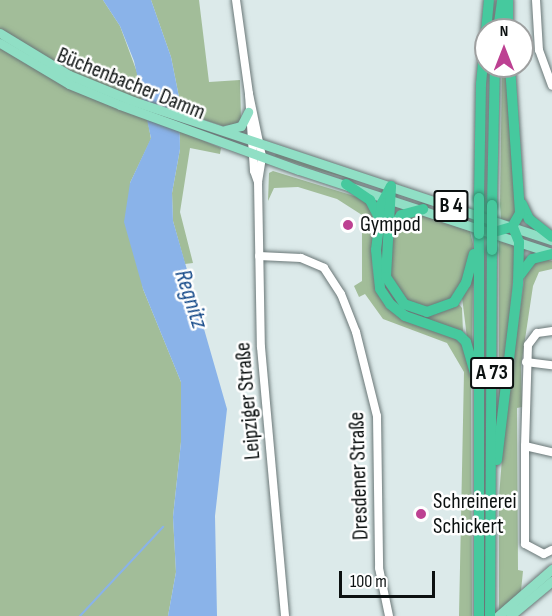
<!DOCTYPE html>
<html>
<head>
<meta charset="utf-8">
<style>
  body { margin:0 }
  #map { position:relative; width:552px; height:616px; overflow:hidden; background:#dceaea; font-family:"Sofia Sans Condensed",sans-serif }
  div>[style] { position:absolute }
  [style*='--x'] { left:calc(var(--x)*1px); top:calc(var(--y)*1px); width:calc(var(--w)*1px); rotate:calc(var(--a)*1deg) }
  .green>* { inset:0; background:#a2bd99 }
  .water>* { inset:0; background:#8ab3e9 }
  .stream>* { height:2px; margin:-1px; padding:0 1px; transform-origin:1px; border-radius:1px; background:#8ab3e9 }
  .roads { filter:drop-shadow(0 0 2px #6a7777) drop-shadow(0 0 2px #6a7777) }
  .minor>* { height:8px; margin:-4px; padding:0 4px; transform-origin:4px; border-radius:4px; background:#fff }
  .major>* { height:9px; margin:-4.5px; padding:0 4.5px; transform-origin:4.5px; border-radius:4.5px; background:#90dfc5 }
  .highway>* { height:10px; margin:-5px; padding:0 5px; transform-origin:5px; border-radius:5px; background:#46c99e }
  .bridges { filter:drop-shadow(0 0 2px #32896d) drop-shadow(0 0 2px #32896d) }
  .highway-bridge>* { height:10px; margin:-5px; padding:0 5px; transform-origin:5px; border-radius:5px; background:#46c99e }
  .dots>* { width:16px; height:16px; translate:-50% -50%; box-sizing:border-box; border:3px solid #fff; border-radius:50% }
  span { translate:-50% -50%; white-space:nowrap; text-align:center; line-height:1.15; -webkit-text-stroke:5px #fff; paint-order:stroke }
  .shield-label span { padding:2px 4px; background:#fff; border:2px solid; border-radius:4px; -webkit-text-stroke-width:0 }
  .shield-label { font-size:21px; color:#0c1111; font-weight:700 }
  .street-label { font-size:22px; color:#0c1111 }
  .poi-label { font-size:22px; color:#0c1111 }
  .left { translate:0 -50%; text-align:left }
  .water-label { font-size:24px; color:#134888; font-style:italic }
  .north { position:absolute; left:474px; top:18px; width:60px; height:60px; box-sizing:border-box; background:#fff; border:2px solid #9ea0a0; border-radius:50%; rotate:0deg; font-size:16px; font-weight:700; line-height:24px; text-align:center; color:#0c1111 }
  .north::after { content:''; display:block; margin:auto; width:21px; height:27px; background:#bd4192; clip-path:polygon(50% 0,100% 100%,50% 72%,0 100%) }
  .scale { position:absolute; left:339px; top:571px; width:96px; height:27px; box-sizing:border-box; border:3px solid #0c1111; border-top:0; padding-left:8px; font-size:18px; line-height:21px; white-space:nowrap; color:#0c1111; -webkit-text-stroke:4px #fff; paint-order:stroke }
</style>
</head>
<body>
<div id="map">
  <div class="green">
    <i style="clip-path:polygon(0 0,103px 0,120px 26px,141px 83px,151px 139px,130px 183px,143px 289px,181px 382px,181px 442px,173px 517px,176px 572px,168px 616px,0 616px)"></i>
    <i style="clip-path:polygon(151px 0,199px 0,209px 82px,240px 80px,241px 119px,236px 124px,223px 126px,199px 118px,192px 136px,221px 148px,220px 154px,190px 148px,180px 212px,193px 263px,185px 264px,173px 221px,172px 193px,180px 149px,179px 97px,171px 57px)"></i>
    <i style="clip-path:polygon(502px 66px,507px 66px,517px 209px,510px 222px,501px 219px,500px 205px)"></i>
    <i style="clip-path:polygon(276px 153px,311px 165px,378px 186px,313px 169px,275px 156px)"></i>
    <i style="clip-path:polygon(273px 171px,364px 199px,375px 220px,372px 264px,375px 286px,388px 307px,451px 333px,465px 347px,471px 374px,472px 616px,459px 616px,464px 372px,447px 343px,383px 319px,365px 294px,359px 297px,354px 286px,362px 281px,362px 215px,337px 199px,298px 187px,274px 188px,268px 201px,269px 173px)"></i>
    <i style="clip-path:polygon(415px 213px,470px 231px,473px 244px,471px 262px,452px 299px,428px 309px,409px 304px,389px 275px,392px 234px,398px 220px)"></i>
    <i style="clip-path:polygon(499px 241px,516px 246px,502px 398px,499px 397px)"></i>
    <i style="clip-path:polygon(544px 259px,552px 261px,552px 269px,539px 272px,533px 286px,521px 366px,522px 407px,517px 408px,518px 570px,523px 571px,520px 601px,552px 573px,552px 577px,520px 603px,519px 616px,499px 616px,499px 497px,505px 419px,525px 275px,532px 264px)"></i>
    <i style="clip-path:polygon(471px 278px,473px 278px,472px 344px,467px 338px,462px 297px)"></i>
    <i style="clip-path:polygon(457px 302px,462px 308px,463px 332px,413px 315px,399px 305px,430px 315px)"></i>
  </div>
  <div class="water">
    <i style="clip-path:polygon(103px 0,151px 0,171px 57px,179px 97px,180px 149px,172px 193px,173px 221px,227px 409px,215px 516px,217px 616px,168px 616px,176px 572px,173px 517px,181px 442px,181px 382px,143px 289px,124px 222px,130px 183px,151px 138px,134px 61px,120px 26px)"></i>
  </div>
  <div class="stream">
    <i style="--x:80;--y:616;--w:122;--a:-47"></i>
  </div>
  <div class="roads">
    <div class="minor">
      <i style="--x:236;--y:0;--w:95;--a:82.1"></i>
      <i style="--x:249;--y:94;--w:77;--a:86.3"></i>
      <i style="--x:254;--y:171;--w:12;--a:70"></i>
      <i style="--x:536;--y:0;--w:50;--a:86.6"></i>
      <i style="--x:539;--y:50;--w:38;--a:70"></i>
      <i style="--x:249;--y:94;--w:64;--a:78.3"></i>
      <i style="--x:262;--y:157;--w:25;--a:99"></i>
      <i style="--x:258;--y:182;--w:165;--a:89"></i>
      <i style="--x:261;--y:347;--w:270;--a:84.9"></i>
      <i style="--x:259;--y:256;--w:42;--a:2.7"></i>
      <i style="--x:301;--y:258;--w:25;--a:23"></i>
      <i style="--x:324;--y:268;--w:31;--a:57"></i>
      <i style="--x:341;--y:294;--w:41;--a:68.5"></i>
      <i style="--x:356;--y:332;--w:87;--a:76"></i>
      <i style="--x:377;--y:416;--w:152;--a:89.2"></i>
      <i style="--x:379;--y:568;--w:49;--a:78.2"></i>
      <i style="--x:552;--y:331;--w:15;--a:172"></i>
      <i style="--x:537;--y:333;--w:15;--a:127"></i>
      <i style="--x:528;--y:345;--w:101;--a:91.7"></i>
      <i style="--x:525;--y:446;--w:28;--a:13"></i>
      <i style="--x:526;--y:362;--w:26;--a:7"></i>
      <i style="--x:525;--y:446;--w:98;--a:90"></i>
      <i style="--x:525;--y:544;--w:21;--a:28"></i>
      <i style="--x:544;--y:554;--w:9;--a:-27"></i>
    </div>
    <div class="major">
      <i style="--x:0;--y:33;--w:81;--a:31.3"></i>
      <i style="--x:69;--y:75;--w:69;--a:22.1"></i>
      <i style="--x:133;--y:101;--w:441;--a:18.4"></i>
      <i style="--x:0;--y:43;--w:80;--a:30.7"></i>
      <i style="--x:69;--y:84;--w:55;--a:22.4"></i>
      <i style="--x:120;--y:105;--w:190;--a:20"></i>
      <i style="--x:299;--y:170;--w:266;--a:18.2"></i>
      <i style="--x:225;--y:130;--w:16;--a:-14"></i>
      <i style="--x:241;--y:126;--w:16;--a:-63"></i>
      <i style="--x:498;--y:616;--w:72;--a:-41"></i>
      <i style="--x:510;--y:616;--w:55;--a:-39.8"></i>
    </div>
    <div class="highway">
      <i style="--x:498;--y:30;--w:30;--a:-82"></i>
      <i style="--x:508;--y:30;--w:30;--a:-90"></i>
      <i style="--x:346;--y:184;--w:29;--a:34"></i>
      <i style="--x:370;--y:200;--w:18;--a:63"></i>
      <i style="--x:391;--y:186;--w:19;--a:118"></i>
      <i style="--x:382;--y:203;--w:47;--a:97.3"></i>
      <i style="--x:376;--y:250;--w:39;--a:84"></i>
      <i style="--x:380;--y:289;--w:18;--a:56"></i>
      <i style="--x:390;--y:304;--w:19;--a:39"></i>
      <i style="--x:405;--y:316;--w:57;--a:19.4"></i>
      <i style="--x:459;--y:335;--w:10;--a:45"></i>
      <i style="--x:466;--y:342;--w:33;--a:74"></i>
      <i style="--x:391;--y:187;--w:90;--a:93.2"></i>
      <i style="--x:386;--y:277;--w:32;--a:56"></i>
      <i style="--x:404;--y:304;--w:24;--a:19"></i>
      <i style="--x:427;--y:312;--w:29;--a:-20"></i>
      <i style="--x:454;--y:302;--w:22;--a:-58"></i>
      <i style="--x:466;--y:283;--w:30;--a:-75"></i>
      <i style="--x:479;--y:198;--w:114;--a:-89"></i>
      <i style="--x:481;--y:84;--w:84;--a:-84.6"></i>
      <i style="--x:522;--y:204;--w:17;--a:65"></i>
      <i style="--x:529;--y:219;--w:29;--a:38"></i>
      <i style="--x:492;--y:205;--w:139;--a:-88.8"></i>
      <i style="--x:390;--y:231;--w:19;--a:-55"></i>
      <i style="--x:401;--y:215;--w:23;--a:-15"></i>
      <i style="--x:494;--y:232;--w:19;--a:-16"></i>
      <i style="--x:512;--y:227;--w:16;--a:-60"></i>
      <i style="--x:520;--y:213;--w:147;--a:-93.9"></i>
      <i style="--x:520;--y:275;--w:20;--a:-53"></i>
      <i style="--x:532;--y:259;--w:21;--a:-14"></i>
      <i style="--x:497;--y:460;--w:177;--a:-83.2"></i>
      <i style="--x:518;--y:284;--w:42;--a:-88.6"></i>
      <i style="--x:519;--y:242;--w:16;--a:-112"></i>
      <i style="--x:479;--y:616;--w:382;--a:-90"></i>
      <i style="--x:490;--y:616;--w:366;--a:-89.7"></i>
    </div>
  </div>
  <div class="bridges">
    <div class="highway-bridge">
      <i style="--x:479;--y:234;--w:36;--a:-90"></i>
      <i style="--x:492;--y:250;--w:45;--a:-90"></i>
    </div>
  </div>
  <div class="dots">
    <i style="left:348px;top:225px;background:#bd4192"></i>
    <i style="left:421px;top:514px;background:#bd4192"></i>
  </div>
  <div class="shield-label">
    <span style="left:451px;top:206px">B 4</span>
    <span style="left:492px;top:373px">A 73</span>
  </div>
  <div class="street-label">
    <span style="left:131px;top:84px;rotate:22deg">Büchenbacher Damm</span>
    <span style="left:248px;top:401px;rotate:-95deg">Leipziger Straße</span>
    <span style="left:359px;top:476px;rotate:-92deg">Dresdener Straße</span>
  </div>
  <div class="poi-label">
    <span class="left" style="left:360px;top:225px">Gympod</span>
    <span class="left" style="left:433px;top:514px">Schreinerei<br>Schickert</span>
  </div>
  <div class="water-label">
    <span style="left:191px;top:299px;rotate:72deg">Regnitz</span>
  </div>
  <div class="north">N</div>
  <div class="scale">100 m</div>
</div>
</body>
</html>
